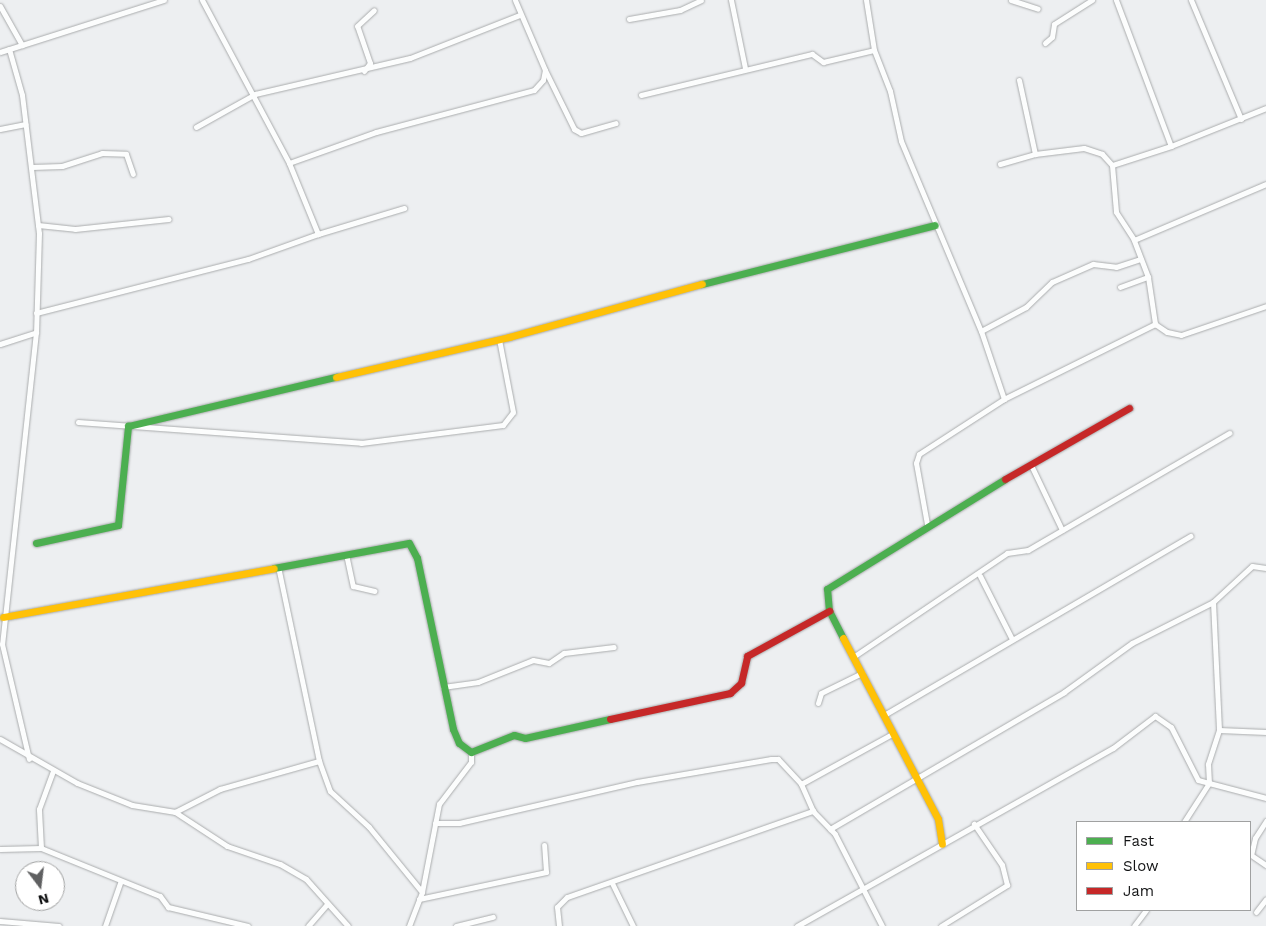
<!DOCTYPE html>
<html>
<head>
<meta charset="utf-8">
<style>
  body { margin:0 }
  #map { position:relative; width:1266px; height:926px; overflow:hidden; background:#edeff1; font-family:"Work Sans",sans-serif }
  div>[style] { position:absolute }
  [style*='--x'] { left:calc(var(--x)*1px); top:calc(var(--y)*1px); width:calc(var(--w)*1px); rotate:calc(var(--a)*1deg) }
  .roads { filter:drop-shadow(0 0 1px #aaacad) drop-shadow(0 0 1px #aaacad) }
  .street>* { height:5px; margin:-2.5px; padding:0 2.5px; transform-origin:2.5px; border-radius:2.5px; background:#fcfdfd }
  .fast>* { height:7px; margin:-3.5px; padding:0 3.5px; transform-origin:3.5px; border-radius:3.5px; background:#4caf50 }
  .slow>* { height:7px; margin:-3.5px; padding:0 3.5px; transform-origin:3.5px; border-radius:3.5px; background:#ffc107 }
  .jam>* { height:7px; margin:-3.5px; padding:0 3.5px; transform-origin:3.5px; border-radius:3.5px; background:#c62828 }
  span { translate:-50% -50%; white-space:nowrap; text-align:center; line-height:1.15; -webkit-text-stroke:4px #fff; paint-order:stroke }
  .legend { position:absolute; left:1076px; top:821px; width:175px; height:90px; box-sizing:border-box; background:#fff; border:1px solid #a0a1a1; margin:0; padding:6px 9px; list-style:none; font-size:15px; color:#121314 }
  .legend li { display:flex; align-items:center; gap:10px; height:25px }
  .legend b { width:25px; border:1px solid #a0a1a1 }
  .north { position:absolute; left:15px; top:861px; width:50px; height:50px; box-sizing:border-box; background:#fff; border:1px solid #a0a1a1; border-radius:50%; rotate:165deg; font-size:14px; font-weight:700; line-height:20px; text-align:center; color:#121314 }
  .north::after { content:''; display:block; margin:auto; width:18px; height:22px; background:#5f6061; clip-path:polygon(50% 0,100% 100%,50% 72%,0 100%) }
</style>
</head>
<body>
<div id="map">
  <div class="roads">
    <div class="street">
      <i style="--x:202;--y:0;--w:185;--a:61.9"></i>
      <i style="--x:289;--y:163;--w:92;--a:-19.6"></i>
      <i style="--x:376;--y:132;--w:163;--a:-14.9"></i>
      <i style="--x:534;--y:90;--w:13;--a:-48"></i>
      <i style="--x:543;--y:80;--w:10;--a:-79"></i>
      <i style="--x:545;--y:70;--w:76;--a:-113.2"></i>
      <i style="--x:731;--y:0;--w:69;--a:78.4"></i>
      <i style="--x:866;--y:0;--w:51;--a:80.9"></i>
      <i style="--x:874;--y:50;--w:44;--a:68.7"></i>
      <i style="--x:890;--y:91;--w:51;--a:77.6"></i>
      <i style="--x:901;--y:141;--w:206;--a:67.2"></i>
      <i style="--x:981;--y:331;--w:72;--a:71.3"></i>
      <i style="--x:1011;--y:0;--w:28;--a:18"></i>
      <i style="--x:1116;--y:0;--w:156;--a:69.4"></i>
      <i style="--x:1171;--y:146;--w:62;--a:162.1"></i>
      <i style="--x:1112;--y:165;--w:47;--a:85.1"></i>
      <i style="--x:1116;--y:212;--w:33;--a:57"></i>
      <i style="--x:1134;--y:240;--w:143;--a:-23"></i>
      <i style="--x:1191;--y:0;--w:129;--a:67.2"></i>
      <i style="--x:0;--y:6;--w:45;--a:60.6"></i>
      <i style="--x:629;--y:19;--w:52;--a:-10"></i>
      <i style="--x:680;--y:10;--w:23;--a:-25"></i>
      <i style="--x:1045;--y:43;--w:9;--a:-41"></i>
      <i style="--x:1052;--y:37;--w:13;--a:-81"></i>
      <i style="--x:1054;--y:24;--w:45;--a:-32.3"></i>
      <i style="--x:9;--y:49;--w:48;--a:74.2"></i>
      <i style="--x:22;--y:95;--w:139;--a:83"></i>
      <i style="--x:39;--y:233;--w:99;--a:91.7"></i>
      <i style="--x:36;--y:332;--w:314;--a:96.2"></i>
      <i style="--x:2;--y:644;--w:118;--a:76.8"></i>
      <i style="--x:0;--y:52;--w:172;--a:-17.6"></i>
      <i style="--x:545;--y:70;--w:66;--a:63.8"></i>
      <i style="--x:574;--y:129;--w:8;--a:30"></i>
      <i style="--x:581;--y:133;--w:36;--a:-16"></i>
      <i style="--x:364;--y:71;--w:10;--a:-53"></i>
      <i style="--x:370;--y:63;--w:39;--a:-109"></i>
      <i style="--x:357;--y:26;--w:23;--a:-43"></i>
      <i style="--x:1019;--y:80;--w:76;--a:77.8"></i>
      <i style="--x:1035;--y:154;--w:49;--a:-7"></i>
      <i style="--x:1084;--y:148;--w:19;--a:18"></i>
      <i style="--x:1102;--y:154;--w:15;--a:48"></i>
      <i style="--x:641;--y:95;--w:176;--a:-13.5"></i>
      <i style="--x:812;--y:54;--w:14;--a:36"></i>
      <i style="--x:823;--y:62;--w:52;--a:-13.2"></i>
      <i style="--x:196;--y:127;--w:68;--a:-29.2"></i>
      <i style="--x:255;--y:94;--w:159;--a:-13.1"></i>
      <i style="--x:410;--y:58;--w:118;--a:-21.4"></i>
      <i style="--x:0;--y:129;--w:26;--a:-11"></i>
      <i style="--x:1171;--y:146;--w:102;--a:-21.8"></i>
      <i style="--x:289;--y:163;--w:77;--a:67.8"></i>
      <i style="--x:318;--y:234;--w:90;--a:-16.8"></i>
      <i style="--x:1000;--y:164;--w:36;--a:-16"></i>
      <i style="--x:32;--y:167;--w:30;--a:-2"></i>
      <i style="--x:62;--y:166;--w:42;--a:-18"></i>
      <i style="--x:102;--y:153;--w:24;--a:2"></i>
      <i style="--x:126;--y:154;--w:21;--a:71"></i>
      <i style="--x:38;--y:225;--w:37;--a:6"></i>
      <i style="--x:75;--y:229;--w:94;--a:-6.1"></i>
      <i style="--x:1148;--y:277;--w:48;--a:81.5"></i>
      <i style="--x:1155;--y:324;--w:14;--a:34"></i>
      <i style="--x:1167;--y:332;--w:14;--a:12"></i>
      <i style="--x:1181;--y:335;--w:90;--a:-18.8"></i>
      <i style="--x:1120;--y:287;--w:30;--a:-20"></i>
      <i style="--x:1148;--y:277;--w:40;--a:-111"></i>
      <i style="--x:36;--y:313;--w:219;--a:-14.3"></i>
      <i style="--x:248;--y:259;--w:74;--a:-19.7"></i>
      <i style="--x:981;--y:331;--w:51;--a:-28.1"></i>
      <i style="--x:1026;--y:307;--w:36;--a:-44"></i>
      <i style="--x:1052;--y:282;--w:45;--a:-23.7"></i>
      <i style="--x:1093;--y:264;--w:23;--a:7"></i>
      <i style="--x:1116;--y:267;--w:26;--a:-18"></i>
      <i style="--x:0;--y:344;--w:38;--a:-18"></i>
      <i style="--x:78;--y:422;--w:284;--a:4.2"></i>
      <i style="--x:361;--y:443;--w:143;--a:-7.2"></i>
      <i style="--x:503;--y:425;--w:16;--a:-52"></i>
      <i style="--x:513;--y:412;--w:74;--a:-100.9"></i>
      <i style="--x:1031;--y:465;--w:72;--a:64.5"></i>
      <i style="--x:927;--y:524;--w:62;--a:-100.2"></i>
      <i style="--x:916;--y:463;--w:9;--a:-72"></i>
      <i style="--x:919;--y:454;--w:101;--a:-32.9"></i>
      <i style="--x:1004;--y:399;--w:169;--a:-26.4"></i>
      <i style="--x:346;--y:554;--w:33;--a:78"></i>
      <i style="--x:353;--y:586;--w:22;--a:13"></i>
      <i style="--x:980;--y:576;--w:71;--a:63.1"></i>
      <i style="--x:1213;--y:602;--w:128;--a:87.3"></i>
      <i style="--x:1219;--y:730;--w:36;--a:108"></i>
      <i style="--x:1208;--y:764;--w:19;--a:87"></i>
      <i style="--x:1209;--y:783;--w:59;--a:14.7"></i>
      <i style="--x:853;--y:657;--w:186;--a:-34"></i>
      <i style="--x:1007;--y:553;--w:21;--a:-8"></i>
      <i style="--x:1028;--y:550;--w:233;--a:-30.2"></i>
      <i style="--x:443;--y:687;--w:35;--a:-8"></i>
      <i style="--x:478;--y:682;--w:59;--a:-21.8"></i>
      <i style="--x:533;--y:660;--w:16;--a:11"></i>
      <i style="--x:549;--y:663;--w:18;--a:-34"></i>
      <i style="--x:564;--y:653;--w:50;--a:-6.8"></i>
      <i style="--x:818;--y:703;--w:10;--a:-73"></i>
      <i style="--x:821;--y:693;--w:46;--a:-26"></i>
      <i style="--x:884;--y:715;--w:355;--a:-30.3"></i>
      <i style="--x:1219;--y:730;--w:47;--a:2.4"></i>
      <i style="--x:0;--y:739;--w:89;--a:29.7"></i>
      <i style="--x:77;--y:783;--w:59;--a:21.8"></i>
      <i style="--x:132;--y:805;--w:44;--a:9.2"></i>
      <i style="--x:175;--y:812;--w:62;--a:33.2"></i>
      <i style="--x:227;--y:846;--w:56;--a:18.8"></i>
      <i style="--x:280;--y:864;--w:30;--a:30"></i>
      <i style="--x:306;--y:879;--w:63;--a:48.2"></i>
      <i style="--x:319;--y:761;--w:32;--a:70"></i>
      <i style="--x:330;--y:791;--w:53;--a:42.7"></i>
      <i style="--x:369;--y:827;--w:84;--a:50.8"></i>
      <i style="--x:175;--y:812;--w:51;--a:-27.1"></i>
      <i style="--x:220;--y:789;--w:103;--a:-15.8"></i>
      <i style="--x:319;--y:761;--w:198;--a:-101.9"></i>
      <i style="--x:1266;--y:821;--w:20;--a:123"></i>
      <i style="--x:1255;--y:838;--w:17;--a:103"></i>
      <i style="--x:1251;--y:855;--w:18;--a:34"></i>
      <i style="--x:435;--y:823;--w:24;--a:0"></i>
      <i style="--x:459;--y:823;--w:183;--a:-13"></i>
      <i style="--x:637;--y:782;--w:136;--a:-9.7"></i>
      <i style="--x:771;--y:759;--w:7;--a:0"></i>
      <i style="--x:778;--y:759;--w:34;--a:47"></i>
      <i style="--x:830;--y:829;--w:271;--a:-30.3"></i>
      <i style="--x:1064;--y:692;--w:84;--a:-35.8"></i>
      <i style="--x:1132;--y:643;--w:91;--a:-26.8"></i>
      <i style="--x:1213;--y:602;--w:53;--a:-42.7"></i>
      <i style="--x:1252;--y:566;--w:14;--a:8"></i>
      <i style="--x:41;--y:848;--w:39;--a:-93"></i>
      <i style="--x:39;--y:809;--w:40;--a:-69.8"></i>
      <i style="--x:0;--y:849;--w:41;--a:-1.4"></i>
      <i style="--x:41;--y:848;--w:128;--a:22"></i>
      <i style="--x:160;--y:896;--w:14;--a:54"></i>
      <i style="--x:168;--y:907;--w:82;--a:13.4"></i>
      <i style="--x:612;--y:883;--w:48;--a:64"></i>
      <i style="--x:419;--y:899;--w:130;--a:-12"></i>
      <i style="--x:546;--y:872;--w:27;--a:-94"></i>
      <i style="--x:1256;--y:912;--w:16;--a:-52"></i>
      <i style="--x:0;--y:921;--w:59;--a:4.8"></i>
      <i style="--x:105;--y:926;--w:46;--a:-70.8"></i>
      <i style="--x:308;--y:926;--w:28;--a:-49"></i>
      <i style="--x:409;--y:926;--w:36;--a:-69"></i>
      <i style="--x:422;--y:892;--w:90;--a:-79.1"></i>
      <i style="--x:439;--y:804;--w:53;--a:-52.7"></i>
      <i style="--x:471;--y:762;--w:10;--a:-90"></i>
      <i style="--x:456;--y:926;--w:38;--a:-14"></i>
      <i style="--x:559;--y:926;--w:19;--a:-96"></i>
      <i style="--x:557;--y:907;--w:14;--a:-45"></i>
      <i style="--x:567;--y:897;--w:261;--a:-19.3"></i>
      <i style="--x:797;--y:926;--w:363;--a:-29.4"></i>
      <i style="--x:1113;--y:748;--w:53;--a:-37.3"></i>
      <i style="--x:1155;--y:716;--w:19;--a:35"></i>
      <i style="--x:1171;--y:727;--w:59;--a:63"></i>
      <i style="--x:1198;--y:780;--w:11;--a:15"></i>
      <i style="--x:1209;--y:783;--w:46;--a:122.7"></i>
      <i style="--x:882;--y:926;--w:103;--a:-117.1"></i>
      <i style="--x:835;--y:834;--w:32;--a:-134"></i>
      <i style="--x:813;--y:811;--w:30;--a:-114"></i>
      <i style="--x:801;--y:784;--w:104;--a:-28.8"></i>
      <i style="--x:941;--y:926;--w:78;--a:-31.8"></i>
      <i style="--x:1007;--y:885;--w:21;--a:-104"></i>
      <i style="--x:1002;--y:865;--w:50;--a:-124.3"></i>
      <i style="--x:1134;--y:926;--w:20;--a:-53"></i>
    </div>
    <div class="fast">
      <i style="--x:702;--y:284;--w:240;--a:-14.2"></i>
      <i style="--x:36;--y:543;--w:84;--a:-12.4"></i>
      <i style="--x:118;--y:525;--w:100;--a:-84.2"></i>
      <i style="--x:128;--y:426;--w:214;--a:-13.3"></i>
      <i style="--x:274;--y:568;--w:137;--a:-10.5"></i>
      <i style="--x:409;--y:543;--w:17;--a:62"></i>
      <i style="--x:417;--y:558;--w:175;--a:78.1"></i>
      <i style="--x:453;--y:729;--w:15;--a:67"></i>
      <i style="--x:459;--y:743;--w:15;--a:37"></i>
      <i style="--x:471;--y:752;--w:46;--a:-21.6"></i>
      <i style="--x:514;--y:735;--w:11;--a:15"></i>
      <i style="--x:525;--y:738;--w:87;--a:-12.6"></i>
      <i style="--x:843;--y:638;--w:30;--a:-117"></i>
      <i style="--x:829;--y:611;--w:22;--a:-95"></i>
      <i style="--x:827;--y:589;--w:209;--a:-31.7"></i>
    </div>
    <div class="slow">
      <i style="--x:336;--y:377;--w:178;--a:-13"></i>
      <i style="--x:509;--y:337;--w:200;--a:-15.4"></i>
      <i style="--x:3;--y:617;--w:275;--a:-10.2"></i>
      <i style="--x:843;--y:638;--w:204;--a:62.3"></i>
      <i style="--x:938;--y:819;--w:25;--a:81"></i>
    </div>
    <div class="jam">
      <i style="--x:1005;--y:479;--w:143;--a:-29.8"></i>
      <i style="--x:610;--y:719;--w:123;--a:-12.2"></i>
      <i style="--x:730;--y:693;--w:15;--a:-42"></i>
      <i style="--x:741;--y:683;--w:28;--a:-77"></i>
      <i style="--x:747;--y:656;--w:94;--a:-28.8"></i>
    </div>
  </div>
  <ul class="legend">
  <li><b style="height:6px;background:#4caf50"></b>Fast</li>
  <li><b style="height:6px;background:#ffc107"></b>Slow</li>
  <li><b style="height:6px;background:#c62828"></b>Jam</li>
  </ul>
  <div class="north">N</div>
</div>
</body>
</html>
